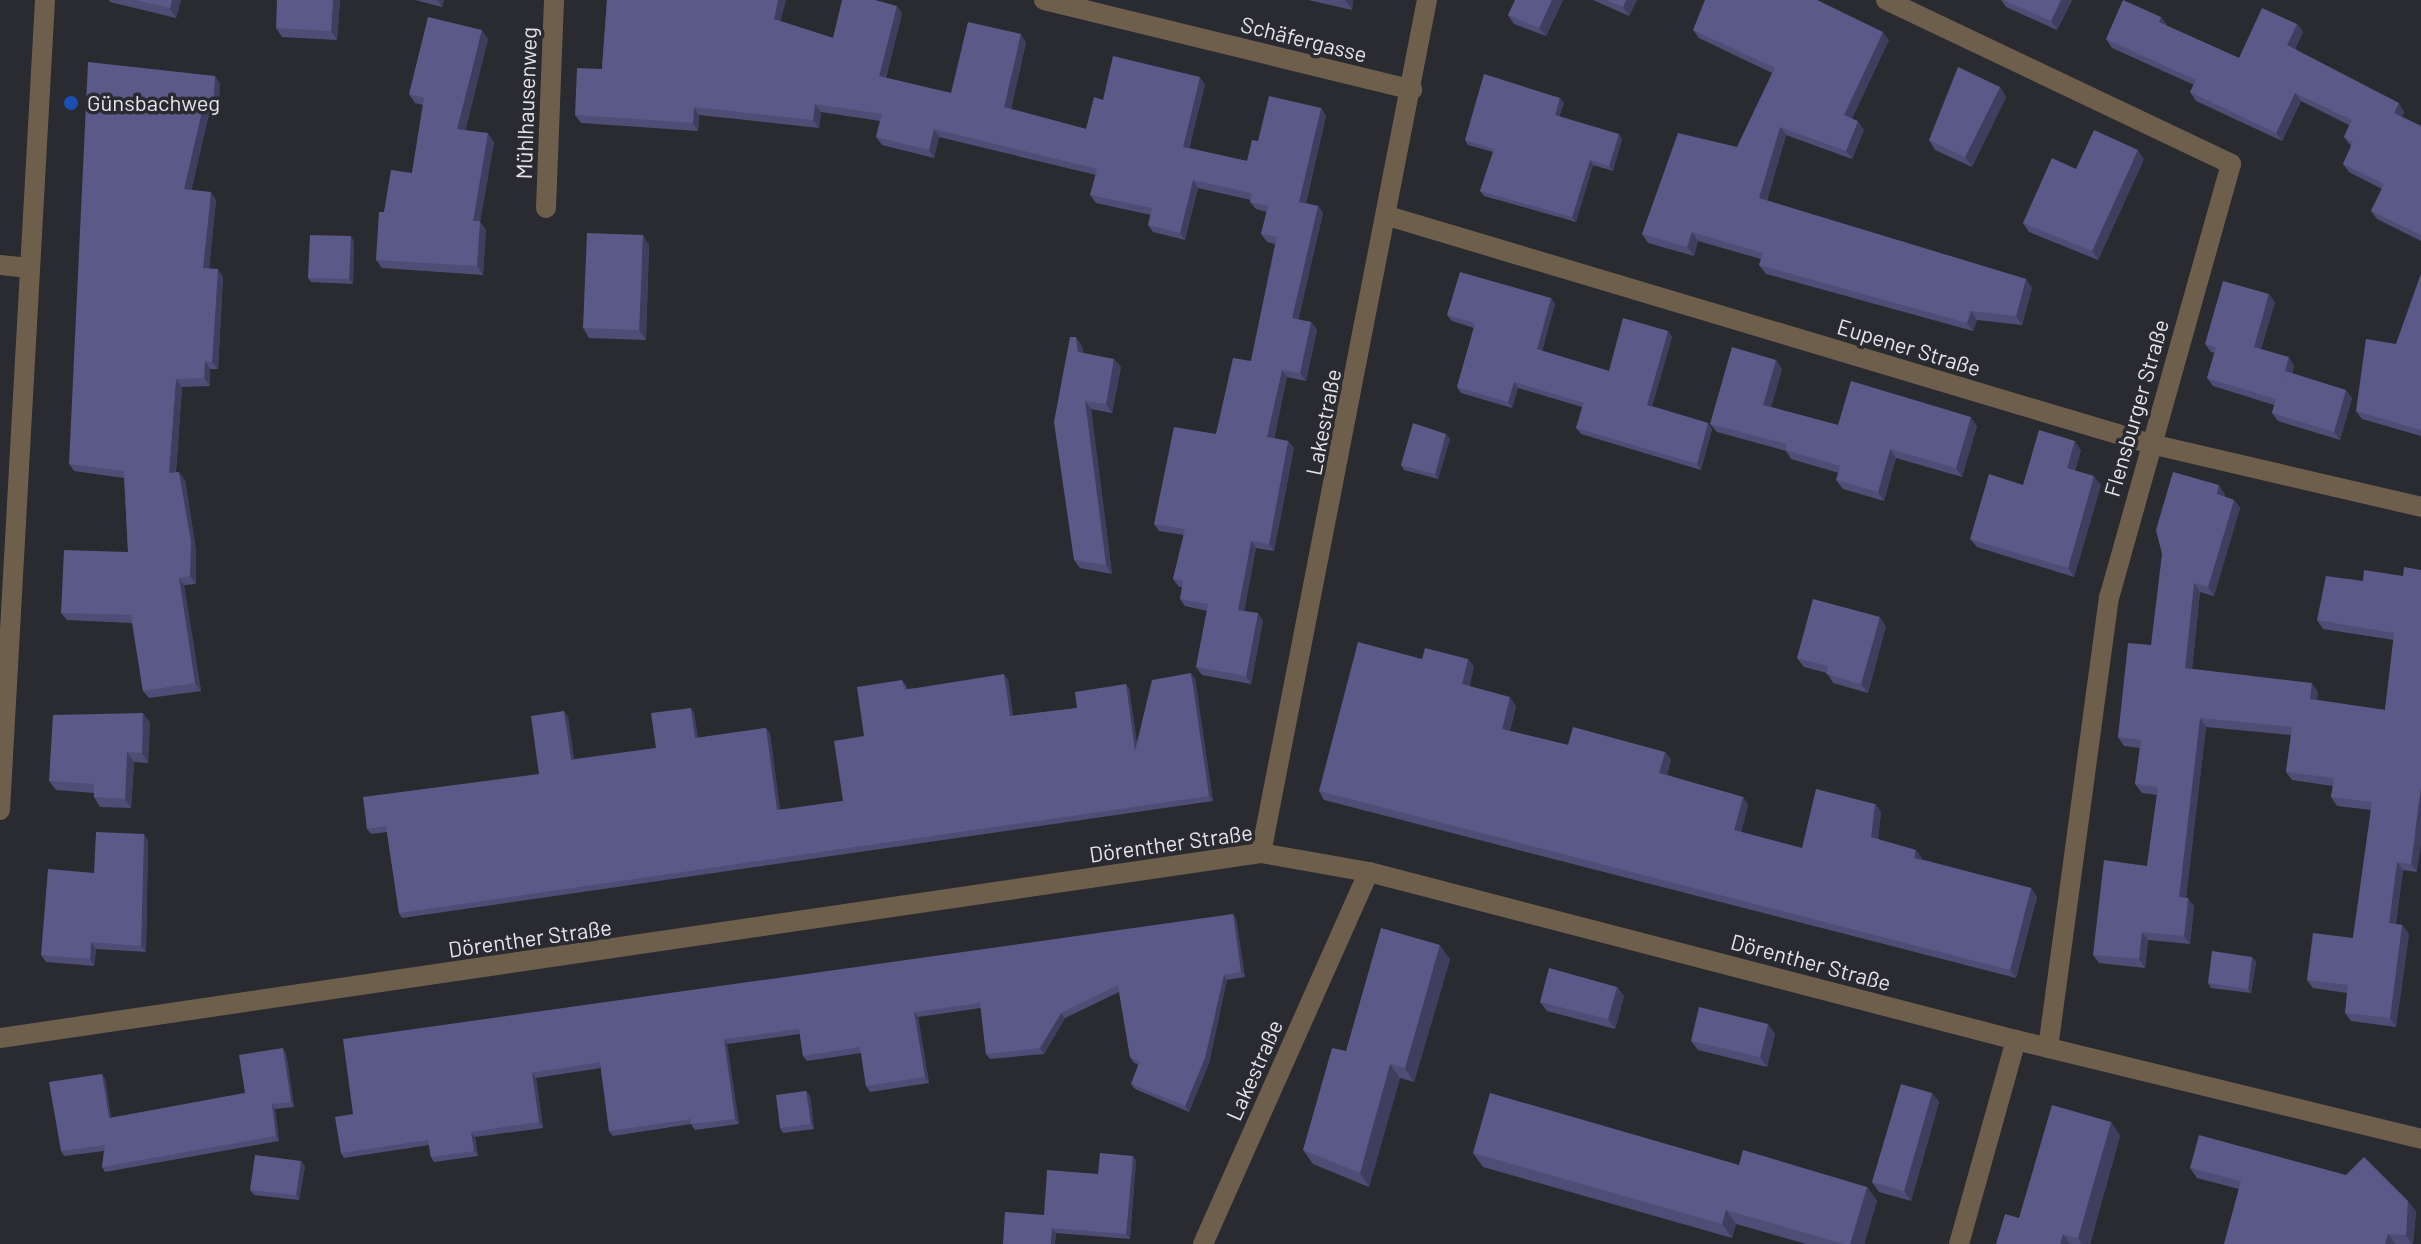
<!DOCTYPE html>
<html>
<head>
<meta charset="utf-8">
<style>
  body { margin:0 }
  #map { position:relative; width:2421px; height:1244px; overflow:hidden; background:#2a2a31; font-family:Barlow,sans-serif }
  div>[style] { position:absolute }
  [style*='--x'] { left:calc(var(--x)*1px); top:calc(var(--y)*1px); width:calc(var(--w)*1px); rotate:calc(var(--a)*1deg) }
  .minor>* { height:20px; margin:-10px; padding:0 10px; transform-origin:10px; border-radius:10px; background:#6d5f4c }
  .wall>* { inset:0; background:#4e4d75 }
  .shaded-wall>* { inset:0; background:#403e5f }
  .building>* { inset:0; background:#5b5988 }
  .dots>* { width:22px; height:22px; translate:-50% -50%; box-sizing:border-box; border:4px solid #2a2a31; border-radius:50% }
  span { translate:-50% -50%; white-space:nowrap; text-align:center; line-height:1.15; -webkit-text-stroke:7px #2a2a31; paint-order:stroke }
  .street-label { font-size:22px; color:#e4e4e9 }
  .poi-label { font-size:22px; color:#e4e4e9 }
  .left { translate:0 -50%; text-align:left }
</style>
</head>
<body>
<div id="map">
  <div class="minor">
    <i style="--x:1044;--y:0;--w:379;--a:13.7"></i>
    <i style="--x:1886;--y:0;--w:382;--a:25.4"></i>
    <i style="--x:2231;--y:164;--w:450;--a:105.7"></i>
    <i style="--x:2109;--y:597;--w:455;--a:97.7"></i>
    <i style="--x:546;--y:208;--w:208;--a:-87.8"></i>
    <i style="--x:1388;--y:216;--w:796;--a:16.64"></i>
    <i style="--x:2151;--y:444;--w:277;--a:13.1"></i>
    <i style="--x:0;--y:265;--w:29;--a:6"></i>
    <i style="--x:0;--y:810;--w:811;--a:-86.82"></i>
    <i style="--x:1261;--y:853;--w:869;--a:-78.99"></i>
    <i style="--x:0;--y:1038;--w:1274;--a:-8.35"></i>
    <i style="--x:1261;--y:853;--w:110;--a:10"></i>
    <i style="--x:1369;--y:872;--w:668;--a:14.56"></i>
    <i style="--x:2016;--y:1040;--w:417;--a:13.7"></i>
    <i style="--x:1203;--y:1244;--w:407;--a:-66"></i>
    <i style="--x:1959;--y:1244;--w:212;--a:-74.4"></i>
  </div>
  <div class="wall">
    <i style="clip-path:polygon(109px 0,181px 0,176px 18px,110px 2px)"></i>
    <i style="clip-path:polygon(340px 0,337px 40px,282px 37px,276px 28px)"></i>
    <i style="clip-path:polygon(415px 0,444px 0,442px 7px)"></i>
    <i style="clip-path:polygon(607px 0,786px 0,780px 21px,833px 38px,902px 13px,886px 78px,951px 93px,1026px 42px,1011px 109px,1086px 129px,1103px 100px,1205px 85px,1189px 148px,1247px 161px,1258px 141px,1321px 108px,1326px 116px,1306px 203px,1318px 206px,1323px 213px,1298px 320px,1311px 322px,1317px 330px,1306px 381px,1287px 377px,1274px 438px,1288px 441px,1294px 448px,1274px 551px,1256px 548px,1244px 611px,1263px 621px,1251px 684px,1202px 675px,1196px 667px,1207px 611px,1185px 606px,1180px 599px,1182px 587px,1179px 587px,1173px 579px,1184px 535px,1159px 531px,1154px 524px,1216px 434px,1251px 361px,1275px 244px,1267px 242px,1261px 234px,1267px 212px,1256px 209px,1250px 202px,1251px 200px,1198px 188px,1185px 240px,1153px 232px,1148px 225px,1151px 215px,1096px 203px,1090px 195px,1096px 175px,939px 137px,934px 158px,882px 145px,876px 137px,880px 121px,821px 112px,819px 128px,699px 115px,698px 131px,581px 123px,575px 115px,602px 69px)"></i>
    <i style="clip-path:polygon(1308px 0,1353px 0,1352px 10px)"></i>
    <i style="clip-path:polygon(1563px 0,1546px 36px,1514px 24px,1508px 15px)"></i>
    <i style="clip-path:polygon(1593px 0,1637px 0,1629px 16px)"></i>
    <i style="clip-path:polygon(2001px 0,2072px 0,2057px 30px,2006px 7px)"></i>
    <i style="clip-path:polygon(2161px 17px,2167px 26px,2239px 58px,2297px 24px,2303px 32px,2295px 49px,2404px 112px,2402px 117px,2421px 126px,2421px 241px,2377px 219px,2371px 211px,2382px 189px,2349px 172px,2343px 164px,2351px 146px,2344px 137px,2349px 125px,2301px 101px,2282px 141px,2196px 101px,2190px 92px,2194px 85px,2112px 48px,2106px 39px)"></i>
    <i style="clip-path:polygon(1693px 30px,1889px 40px,1852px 118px,1864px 130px,1852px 159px,1786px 135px,1767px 201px,2026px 279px,2032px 288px,2022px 325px,1977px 320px,1973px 331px,1766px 274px,1759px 265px,1761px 259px,1698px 241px,1694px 256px,1648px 243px,1642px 234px,1737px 147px,1772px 73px,1699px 38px)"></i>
    <i style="clip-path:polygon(488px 39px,465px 130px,494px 142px,480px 222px,486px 230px,483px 275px,382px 268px,376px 260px,384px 212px,412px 173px,423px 105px,415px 103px,409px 94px)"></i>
    <i style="clip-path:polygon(215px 76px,220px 84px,218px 116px,209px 114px,191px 190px,216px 200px,209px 269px,223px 277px,218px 369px,210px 369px,210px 386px,182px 387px,176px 472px,185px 480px,196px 550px,196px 584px,184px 585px,201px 691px,149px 698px,143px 691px,132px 623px,67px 620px,61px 613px,128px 552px,124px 478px,74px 471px,69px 464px)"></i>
    <i style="clip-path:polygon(2000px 87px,2006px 97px,1972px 167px,1935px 150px,1929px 140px)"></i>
    <i style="clip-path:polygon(1564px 103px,1559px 117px,1622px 139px,1613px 171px,1593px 165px,1576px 222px,1484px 196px,1480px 191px,1493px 152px,1468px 145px,1465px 140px)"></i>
    <i style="clip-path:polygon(2144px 159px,2098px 260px,2029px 232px,2023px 223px,2076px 169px)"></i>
    <i style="clip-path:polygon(354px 241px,353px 284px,311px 282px,308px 278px)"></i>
    <i style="clip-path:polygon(649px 245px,646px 340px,589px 338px,583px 328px)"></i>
    <i style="clip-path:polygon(2421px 274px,2421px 436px,2362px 419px,2356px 411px,2396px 344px)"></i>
    <i style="clip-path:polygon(1551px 298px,1555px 304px,1542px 351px,1609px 371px,1668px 331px,1672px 337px,1652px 406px,1708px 423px,1712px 429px,1701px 470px,1581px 434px,1576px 428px,1582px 407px,1518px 388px,1512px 408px,1461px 393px,1457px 387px,1474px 328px,1452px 321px,1447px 315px)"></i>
    <i style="clip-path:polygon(2275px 302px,2261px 349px,2294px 366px,2292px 374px,2352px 398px,2340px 440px,2278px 421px,2272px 413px,2274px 405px,2213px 386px,2207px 378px,2215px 353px,2211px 352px,2205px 344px)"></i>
    <i style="clip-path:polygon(1082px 346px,1083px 353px,1121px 367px,1112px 413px,1091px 409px,1112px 574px,1080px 568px,1074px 560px)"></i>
    <i style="clip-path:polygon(1776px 360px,1782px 369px,1771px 407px,1838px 425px,1977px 426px,1962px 477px,1896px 458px,1884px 501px,1843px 489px,1836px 480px,1839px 473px,1791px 459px,1786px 451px,1717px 432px,1710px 424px)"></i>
    <i style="clip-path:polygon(1450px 439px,1438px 479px,1404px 470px,1401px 465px)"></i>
    <i style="clip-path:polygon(2081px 450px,2075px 471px,2101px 485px,2074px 577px,1977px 547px,1970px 539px,2023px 485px)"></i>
    <i style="clip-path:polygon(2225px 494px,2225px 497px,2234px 500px,2240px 508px,2214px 596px,2200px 592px,2192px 669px,2318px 692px,2317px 700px,2385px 710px,2394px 640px,2323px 629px,2317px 620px,2363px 581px,2403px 576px,2417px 872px,2403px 870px,2396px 924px,2402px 925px,2409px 934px,2396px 1027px,2351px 1021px,2345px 1013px,2347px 993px,2313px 988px,2307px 980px,2353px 938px,2371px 810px,2337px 806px,2331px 797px,2333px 786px,2292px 780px,2286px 772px,2291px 735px,2206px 727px,2186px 898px,2194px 906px,2190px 944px,2148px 940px,2145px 968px,2099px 963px,2093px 955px,2147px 866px,2157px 795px,2142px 793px,2135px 784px,2140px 748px,2124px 746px,2118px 737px,2151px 645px)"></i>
    <i style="clip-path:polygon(1886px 626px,1868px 693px,1833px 683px,1827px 673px,1804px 667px,1797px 658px)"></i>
    <i style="clip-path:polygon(1422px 659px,1468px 659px,1474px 667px,1469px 686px,1516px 706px,1510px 731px,1568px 745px,1665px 752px,1671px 760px,1667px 775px,1743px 797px,1748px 805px,1741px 832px,1802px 848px,1875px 804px,1881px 812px,1878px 839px,1922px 858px,1921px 859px,2031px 888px,2037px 897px,2016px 978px,1324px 800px,1319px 791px)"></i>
    <i style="clip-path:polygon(1195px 679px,1213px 801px,402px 918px,399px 913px,387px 832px,371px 834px,367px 829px,539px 774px,568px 717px,574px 759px,656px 748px,694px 713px,698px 738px,766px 728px,770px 734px,780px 810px,843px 801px,864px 736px,902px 680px,906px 686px,907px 689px,1008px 680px,1013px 716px,1077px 708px,1126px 684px,1129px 689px,1137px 743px)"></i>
    <i style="clip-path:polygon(150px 722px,148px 763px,134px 762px,131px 808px,100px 807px,94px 797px,94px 793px,56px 790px,49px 781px)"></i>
    <i style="clip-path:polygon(144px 834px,148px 841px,146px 952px,96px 949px,94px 966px,46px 962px,41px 955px,94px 873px)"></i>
    <i style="clip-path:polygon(1233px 914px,1236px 919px,1245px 977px,1227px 980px,1209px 1063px,1189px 1112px,1135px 1089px,1131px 1084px,1138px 1065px,1133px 1062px,1130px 1057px,1119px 992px,1065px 1018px,1044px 1054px,990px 1059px,986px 1054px,981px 1008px,918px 1017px,929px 1083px,870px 1092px,866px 1086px,861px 1053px,807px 1061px,803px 1056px,800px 1034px,727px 1044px,739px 1124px,695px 1130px,691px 1124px,613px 1136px,609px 1131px,601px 1068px,536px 1078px,543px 1128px,475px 1137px,478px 1156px,434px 1162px,431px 1157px,429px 1145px,344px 1158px,341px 1153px,353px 1114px)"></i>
    <i style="clip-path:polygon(2252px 957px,2256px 962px,2251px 993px,2211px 988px,2208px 983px)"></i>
    <i style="clip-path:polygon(1450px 959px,1414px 1082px,1400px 1078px,1369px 1187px,1313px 1164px,1303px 1150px,1346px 1051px)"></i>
    <i style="clip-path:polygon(1617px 987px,1624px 996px,1615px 1029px,1547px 1011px,1540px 1002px)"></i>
    <i style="clip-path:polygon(1768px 1024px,1775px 1034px,1767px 1067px,1698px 1050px,1691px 1041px)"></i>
    <i style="clip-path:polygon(286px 1053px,294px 1107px,275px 1109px,279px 1141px,105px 1172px,102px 1167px,104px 1151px,64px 1156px,61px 1151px,102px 1074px,105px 1079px,111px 1118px,245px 1093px)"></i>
    <i style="clip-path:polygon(806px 1091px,810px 1096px,814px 1129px,783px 1133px,780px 1128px)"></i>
    <i style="clip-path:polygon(1932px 1093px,1939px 1102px,1911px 1201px,1879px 1192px,1872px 1182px)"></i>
    <i style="clip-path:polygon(2111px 1122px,2120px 1136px,2090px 1244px,1996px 1244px)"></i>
    <i style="clip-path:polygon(1473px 1153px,1739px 1165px,1867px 1187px,1877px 1201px,1864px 1244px,1806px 1244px,1736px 1224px,1732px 1238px,1483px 1167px)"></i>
    <i style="clip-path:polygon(1136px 1160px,1130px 1239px,1056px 1233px,1055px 1244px,1044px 1215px,1098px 1174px)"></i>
    <i style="clip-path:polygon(305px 1166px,299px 1200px,254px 1195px,250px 1190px)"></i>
    <i style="clip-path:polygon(2190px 1168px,2416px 1211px,2413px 1244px,2224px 1244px,2239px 1189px,2197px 1178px)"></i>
  </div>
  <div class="shaded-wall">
    <i style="clip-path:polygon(172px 0,181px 0,176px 18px,170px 8px)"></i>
    <i style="clip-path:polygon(333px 0,340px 0,337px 40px,331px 31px)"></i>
    <i style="clip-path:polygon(437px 0,444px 0,442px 7px)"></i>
    <i style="clip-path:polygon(778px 0,786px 0,779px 27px,774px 19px)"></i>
    <i style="clip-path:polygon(1345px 0,1353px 0,1352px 10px)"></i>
    <i style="clip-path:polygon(1552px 0,1563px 0,1546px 36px,1539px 28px)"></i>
    <i style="clip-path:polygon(1626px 0,1637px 0,1629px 16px,1623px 7px)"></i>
    <i style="clip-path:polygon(2061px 0,2072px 0,2057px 30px,2051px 21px)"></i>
    <i style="clip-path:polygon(897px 6px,902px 13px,884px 84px,879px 76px)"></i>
    <i style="clip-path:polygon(2161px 17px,2167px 25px,2164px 31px,2159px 22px)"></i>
    <i style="clip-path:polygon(2297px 24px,2303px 32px,2293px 54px,2287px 45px)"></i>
    <i style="clip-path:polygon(482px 30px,488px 39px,464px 137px,457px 129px)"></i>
    <i style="clip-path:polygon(1883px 32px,1889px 40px,1850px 123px,1844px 115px)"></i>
    <i style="clip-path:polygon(1021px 34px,1026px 42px,1010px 115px,1004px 107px)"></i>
    <i style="clip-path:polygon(215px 76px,220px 84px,218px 116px,213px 108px)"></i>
    <i style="clip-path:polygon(1200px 77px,1205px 85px,1188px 154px,1183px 147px)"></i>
    <i style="clip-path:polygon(2000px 87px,2006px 97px,1972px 167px,1965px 157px)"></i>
    <i style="clip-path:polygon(2295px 93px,2301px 101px,2282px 141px,2276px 133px)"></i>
    <i style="clip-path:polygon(1560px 98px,1564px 103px,1558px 120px,1555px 115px)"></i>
    <i style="clip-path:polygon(2399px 103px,2404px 112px,2400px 122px,2394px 113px)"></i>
    <i style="clip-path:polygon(815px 104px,821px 112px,819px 128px,813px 120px)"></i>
    <i style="clip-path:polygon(203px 107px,209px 114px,190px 197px,184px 189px)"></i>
    <i style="clip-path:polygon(694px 107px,699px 115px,698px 131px,693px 123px)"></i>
    <i style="clip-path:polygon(1321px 108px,1326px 116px,1304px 209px,1299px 202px)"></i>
    <i style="clip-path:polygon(1858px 121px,1864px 130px,1852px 159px,1846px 151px)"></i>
    <i style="clip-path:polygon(1780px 127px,1786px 135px,1765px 207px,1759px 198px)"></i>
    <i style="clip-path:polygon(934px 129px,939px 137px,934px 158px,929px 150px)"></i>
    <i style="clip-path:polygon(488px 133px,494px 142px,480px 222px,486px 230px,483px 275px,477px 266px,473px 221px)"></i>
    <i style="clip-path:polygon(1619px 134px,1622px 139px,1613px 171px,1609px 166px)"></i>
    <i style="clip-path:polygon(2138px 150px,2144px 159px,2098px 260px,2092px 251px)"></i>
    <i style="clip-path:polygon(1590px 160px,1593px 165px,1576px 222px,1572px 217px)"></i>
    <i style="clip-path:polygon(1193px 180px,1198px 188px,1185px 240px,1180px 233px)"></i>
    <i style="clip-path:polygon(211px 192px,216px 200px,208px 276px,203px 268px)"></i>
    <i style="clip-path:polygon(1318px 206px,1323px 213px,1297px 326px,1292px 318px)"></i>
    <i style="clip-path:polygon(1692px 232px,1698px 241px,1694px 256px,1687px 247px)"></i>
    <i style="clip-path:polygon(643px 235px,649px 245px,646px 340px,639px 330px)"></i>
    <i style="clip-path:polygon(351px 236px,354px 241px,353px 284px,349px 279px)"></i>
    <i style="clip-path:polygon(218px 269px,223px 277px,218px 369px,212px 362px)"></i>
    <i style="clip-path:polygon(2026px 279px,2032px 288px,2022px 325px,2016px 316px)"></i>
    <i style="clip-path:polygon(2269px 294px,2275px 302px,2259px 355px,2254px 347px)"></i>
    <i style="clip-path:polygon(1551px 298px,1555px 304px,1541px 355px,1537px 349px)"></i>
    <i style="clip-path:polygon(1971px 311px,1977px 320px,1973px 331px,1967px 323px)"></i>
    <i style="clip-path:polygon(1311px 322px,1317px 330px,1306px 381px,1300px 373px)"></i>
    <i style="clip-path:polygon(1668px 331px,1672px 337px,1651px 411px,1647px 405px)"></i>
    <i style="clip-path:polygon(1076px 337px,1082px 346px,1085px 361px,1078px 352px)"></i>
    <i style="clip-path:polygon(2289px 357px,2294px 366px,2284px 402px,2278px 394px)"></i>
    <i style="clip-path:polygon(1114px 359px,1121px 367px,1112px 413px,1106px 404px)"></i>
    <i style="clip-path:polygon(1776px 360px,1782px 369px,1769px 414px,1763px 405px)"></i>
    <i style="clip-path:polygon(205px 361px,210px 369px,210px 386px,204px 378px)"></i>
    <i style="clip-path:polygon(1282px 370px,1287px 377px,1273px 445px,1267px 437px)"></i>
    <i style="clip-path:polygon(176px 379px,182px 387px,175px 481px,169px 473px)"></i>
    <i style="clip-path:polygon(1514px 382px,1518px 388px,1512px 408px,1508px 402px)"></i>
    <i style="clip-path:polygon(2346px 390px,2352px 398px,2340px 440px,2334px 432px)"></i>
    <i style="clip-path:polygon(1085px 401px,1091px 409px,1112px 574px,1106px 565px)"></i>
    <i style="clip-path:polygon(1971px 417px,1977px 426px,1962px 477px,1956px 468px)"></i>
    <i style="clip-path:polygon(1708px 423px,1712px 429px,1701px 470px,1697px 464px)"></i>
    <i style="clip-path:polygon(1446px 434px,1450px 439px,1438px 479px,1435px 474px)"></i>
    <i style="clip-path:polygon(1288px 441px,1294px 448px,1274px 551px,1269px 544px)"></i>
    <i style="clip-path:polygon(2075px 441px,2081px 450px,2073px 477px,2067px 468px)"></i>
    <i style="clip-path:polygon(1890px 449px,1896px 458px,1884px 501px,1878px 492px)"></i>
    <i style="clip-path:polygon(179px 472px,185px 480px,196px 550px,196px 584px,190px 576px)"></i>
    <i style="clip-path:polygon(2094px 476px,2101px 485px,2074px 577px,2068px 568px)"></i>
    <i style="clip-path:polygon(2219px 485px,2225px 494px,2223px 503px,2217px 494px)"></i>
    <i style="clip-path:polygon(2234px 500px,2240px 508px,2214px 596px,2208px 587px)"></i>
    <i style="clip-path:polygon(1251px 541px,1256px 548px,1243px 618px,1238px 610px)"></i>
    <i style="clip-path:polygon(179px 578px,184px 585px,201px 691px,195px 683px)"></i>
    <i style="clip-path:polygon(2194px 583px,2200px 592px,2191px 677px,2185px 668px)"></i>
    <i style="clip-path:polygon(1258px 613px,1263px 621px,1251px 684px,1246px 676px)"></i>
    <i style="clip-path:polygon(1880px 617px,1886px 626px,1868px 693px,1861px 684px)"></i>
    <i style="clip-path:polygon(1468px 659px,1474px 667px,1468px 693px,1462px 684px)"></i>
    <i style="clip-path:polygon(1191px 673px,1195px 679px,1213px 801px,1209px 796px)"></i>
    <i style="clip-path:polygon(1004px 674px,1008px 680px,1014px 722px,1010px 716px)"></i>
    <i style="clip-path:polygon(2312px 683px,2318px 692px,2316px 708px,2310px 699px)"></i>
    <i style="clip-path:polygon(1126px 684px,1129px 689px,1139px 756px,1135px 751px)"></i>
    <i style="clip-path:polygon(1510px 697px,1516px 706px,1508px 737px,1502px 729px)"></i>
    <i style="clip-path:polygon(691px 708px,694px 713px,699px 744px,695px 738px)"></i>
    <i style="clip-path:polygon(564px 711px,568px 717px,575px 765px,571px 760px)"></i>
    <i style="clip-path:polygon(143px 713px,150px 722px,148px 763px,142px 753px)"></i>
    <i style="clip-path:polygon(2200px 718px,2206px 727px,2185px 906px,2179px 897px)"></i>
    <i style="clip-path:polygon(766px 728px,770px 734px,781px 816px,777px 810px)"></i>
    <i style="clip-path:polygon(127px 752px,134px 762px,131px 808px,125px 799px)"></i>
    <i style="clip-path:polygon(1665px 752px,1671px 760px,1665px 781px,1659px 773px)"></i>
    <i style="clip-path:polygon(2421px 789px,2421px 844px,2417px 872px,2411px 864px)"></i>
    <i style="clip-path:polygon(1743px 797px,1748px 805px,1740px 838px,1734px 830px)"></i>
    <i style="clip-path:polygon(1875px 804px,1881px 812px,1877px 846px,1871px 837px)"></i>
    <i style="clip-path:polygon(144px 834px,148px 841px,146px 952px,141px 946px)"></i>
    <i style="clip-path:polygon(1916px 850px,1922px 858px,1920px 866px,1914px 858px)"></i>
    <i style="clip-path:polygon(2397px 862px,2403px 870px,2395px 932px,2389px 923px)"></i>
    <i style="clip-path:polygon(2031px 888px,2037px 897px,2016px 978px,2010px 970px)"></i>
    <i style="clip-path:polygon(2188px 898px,2194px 906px,2190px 944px,2184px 936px)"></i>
    <i style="clip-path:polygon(1233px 914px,1236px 919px,1245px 977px,1241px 972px)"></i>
    <i style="clip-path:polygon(2402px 925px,2409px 934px,2396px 1027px,2390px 1018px)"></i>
    <i style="clip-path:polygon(2142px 932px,2148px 940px,2145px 968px,2139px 959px)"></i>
    <i style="clip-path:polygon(91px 942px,96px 949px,94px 966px,90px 959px)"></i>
    <i style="clip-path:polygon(1440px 945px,1450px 959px,1414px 1082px,1405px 1068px)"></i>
    <i style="clip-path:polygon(2252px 957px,2256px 962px,2251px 993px,2248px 989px)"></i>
    <i style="clip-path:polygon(1224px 975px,1227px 980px,1209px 1063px,1189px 1112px,1185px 1106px)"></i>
    <i style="clip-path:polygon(1617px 987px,1624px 996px,1615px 1029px,1608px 1019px)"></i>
    <i style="clip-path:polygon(914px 1012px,918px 1017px,929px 1083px,925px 1077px)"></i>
    <i style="clip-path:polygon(1061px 1013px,1065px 1018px,1044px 1054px,1040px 1048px)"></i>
    <i style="clip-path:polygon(1768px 1024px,1775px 1034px,1767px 1067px,1760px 1057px)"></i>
    <i style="clip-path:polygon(724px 1039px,727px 1044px,739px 1124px,735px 1119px)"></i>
    <i style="clip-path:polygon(283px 1048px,286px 1053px,294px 1107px,291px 1102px)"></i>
    <i style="clip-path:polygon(1390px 1064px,1400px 1078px,1369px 1187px,1360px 1173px)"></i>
    <i style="clip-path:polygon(532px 1073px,536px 1078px,543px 1128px,539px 1122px)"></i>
    <i style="clip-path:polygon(102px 1074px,105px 1079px,112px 1123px,109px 1118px)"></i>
    <i style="clip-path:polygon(806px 1091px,810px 1096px,814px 1129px,811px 1124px)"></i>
    <i style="clip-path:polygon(1932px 1093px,1939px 1102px,1911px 1201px,1904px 1191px)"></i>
    <i style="clip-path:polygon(272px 1104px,275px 1109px,279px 1141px,276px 1136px)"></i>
    <i style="clip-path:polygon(2111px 1122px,2120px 1136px,2090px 1244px,2082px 1244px,2078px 1238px)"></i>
    <i style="clip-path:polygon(471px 1132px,475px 1137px,478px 1156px,474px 1151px)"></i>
    <i style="clip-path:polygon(1133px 1156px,1136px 1160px,1130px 1239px,1126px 1234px)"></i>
    <i style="clip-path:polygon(301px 1161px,305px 1166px,299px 1200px,296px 1195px)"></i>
    <i style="clip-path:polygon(1867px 1187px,1877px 1201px,1864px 1244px,1850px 1244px)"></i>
    <i style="clip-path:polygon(2408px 1201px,2416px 1211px,2413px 1244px,2412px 1244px,2406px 1235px)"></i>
    <i style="clip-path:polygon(1726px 1210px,1736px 1224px,1732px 1238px,1722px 1224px)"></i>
    <i style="clip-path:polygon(1052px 1228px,1056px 1233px,1055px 1244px,1051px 1244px)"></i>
    <i style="clip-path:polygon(2063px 1234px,2070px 1244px,2060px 1244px)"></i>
    <i style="clip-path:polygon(2388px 1234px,2395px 1244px,2385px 1244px)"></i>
  </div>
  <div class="building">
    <i style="clip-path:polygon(135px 0,172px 0,170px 8px)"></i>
    <i style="clip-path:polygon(277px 0,333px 0,331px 31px,276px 28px)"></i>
    <i style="clip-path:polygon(607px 0,778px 0,774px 19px,833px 38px,842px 0,875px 0,897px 6px,879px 76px,951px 93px,968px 22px,1021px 34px,1004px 107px,1086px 129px,1094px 97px,1103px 100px,1113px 56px,1200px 77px,1183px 147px,1247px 161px,1252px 140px,1258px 141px,1269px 96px,1321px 108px,1299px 202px,1318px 206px,1292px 318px,1311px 322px,1300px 373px,1282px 370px,1267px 437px,1288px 441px,1269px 544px,1251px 541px,1238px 610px,1258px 613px,1246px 676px,1196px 667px,1208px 604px,1180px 599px,1183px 581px,1173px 579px,1185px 529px,1154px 524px,1174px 427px,1216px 434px,1233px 358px,1251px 361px,1277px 237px,1261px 234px,1268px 206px,1250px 202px,1252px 193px,1193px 180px,1180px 233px,1148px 225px,1152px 208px,1090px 195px,1097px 169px,934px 129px,929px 150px,876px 137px,882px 114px,815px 104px,813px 120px,694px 107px,693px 123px,575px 115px,577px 68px,602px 69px)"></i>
    <i style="clip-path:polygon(1515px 0,1552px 0,1539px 28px,1508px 15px)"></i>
    <i style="clip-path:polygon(1607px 0,1626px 0,1623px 7px)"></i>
    <i style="clip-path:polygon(1705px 0,1817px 0,1883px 32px,1844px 115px,1858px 121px,1846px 151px,1780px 127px,1759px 198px,2026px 279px,2016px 316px,1971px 311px,1967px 323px,1759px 265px,1763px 253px,1692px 232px,1687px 247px,1642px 234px,1678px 133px,1737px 147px,1775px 68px,1693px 30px)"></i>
    <i style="clip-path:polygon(2003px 0,2061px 0,2051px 21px)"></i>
    <i style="clip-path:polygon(2123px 0,2161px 17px,2159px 22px,2239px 58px,2262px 8px,2297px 24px,2287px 45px,2399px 103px,2394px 113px,2421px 126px,2421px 235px,2371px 211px,2384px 184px,2343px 164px,2353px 142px,2344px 137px,2352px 120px,2295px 93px,2276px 133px,2190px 92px,2196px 80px,2106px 39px)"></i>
    <i style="clip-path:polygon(428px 17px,482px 30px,457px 129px,488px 133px,473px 221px,480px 221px,477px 266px,376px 260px,379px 212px,384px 212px,391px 170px,412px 173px,424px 98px,409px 94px)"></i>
    <i style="clip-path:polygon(88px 62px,215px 76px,213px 108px,203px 107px,184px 189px,211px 192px,203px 268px,218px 269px,212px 362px,205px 361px,204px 378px,176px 379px,169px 473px,179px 472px,191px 542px,190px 576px,179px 578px,195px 683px,143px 691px,131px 615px,61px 613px,64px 550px,128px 552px,124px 471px,69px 464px)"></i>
    <i style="clip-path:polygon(1958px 67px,2000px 87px,1965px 157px,1929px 140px)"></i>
    <i style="clip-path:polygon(1484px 74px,1560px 98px,1555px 115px,1619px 134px,1609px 166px,1590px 160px,1572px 217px,1480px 191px,1494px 149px,1465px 140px)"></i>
    <i style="clip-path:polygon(2094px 130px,2138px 150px,2092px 251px,2023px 223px,2052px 158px,2076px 169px)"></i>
    <i style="clip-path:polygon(587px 233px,643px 235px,639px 330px,583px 328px)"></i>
    <i style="clip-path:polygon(310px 235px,351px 236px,349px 279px,308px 278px)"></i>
    <i style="clip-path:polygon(1460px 272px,1551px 298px,1537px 349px,1609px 371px,1623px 318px,1668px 331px,1647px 405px,1708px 423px,1697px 464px,1576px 428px,1584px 403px,1514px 382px,1508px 402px,1457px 387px,1475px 323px,1447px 315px)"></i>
    <i style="clip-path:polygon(2421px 274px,2421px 430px,2356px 411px,2366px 339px,2396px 344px)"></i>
    <i style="clip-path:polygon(2223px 281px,2269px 294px,2254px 347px,2289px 357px,2278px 394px,2285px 371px,2346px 390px,2334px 432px,2272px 413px,2276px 399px,2207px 378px,2216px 347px,2205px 344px)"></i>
    <i style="clip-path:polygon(1070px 337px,1076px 337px,1078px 352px,1114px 359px,1106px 404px,1085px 401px,1106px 565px,1074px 560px,1054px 422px)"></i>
    <i style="clip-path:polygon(1732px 347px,1776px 360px,1763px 405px,1838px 425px,1851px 381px,1971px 417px,1956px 468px,1890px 449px,1878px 492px,1836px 480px,1840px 466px,1785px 450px,1787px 444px,1710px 424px)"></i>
    <i style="clip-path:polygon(1413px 423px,1446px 434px,1435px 474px,1401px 465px)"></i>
    <i style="clip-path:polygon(2039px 430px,2075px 441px,2067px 468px,2094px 476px,2068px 568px,1970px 539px,1989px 474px,2023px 485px)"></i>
    <i style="clip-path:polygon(2173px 472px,2219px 485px,2217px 494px,2234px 500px,2208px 587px,2194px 583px,2185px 668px,2312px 683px,2310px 699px,2385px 710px,2394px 633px,2317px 620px,2326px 576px,2363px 581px,2364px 570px,2403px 576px,2404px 567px,2421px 570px,2421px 789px,2411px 864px,2397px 862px,2389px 923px,2402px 925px,2390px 1018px,2345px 1013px,2348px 985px,2307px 980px,2313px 933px,2353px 938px,2372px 802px,2331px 797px,2334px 778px,2286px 772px,2292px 727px,2200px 718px,2179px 897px,2188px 898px,2184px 936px,2142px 932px,2139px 959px,2093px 955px,2104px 860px,2147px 866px,2158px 787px,2135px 784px,2141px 740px,2118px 737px,2128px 643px,2151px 645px,2162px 554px,2156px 530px)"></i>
    <i style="clip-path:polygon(1813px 599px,1880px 617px,1861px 684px,1826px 674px,1828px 666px,1797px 658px)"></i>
    <i style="clip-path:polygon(1358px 642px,1422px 659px,1425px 648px,1468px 659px,1462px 684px,1510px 697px,1502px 729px,1568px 745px,1573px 727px,1665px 752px,1659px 773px,1743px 797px,1734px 830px,1802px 848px,1816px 789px,1875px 804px,1871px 837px,1916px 850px,1914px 858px,2031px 888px,2010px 970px,1319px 791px)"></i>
    <i style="clip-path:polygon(1191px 673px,1209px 796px,399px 913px,386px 826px,367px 829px,363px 797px,539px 774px,531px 716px,564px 711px,571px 760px,656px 748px,651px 713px,691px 708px,695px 738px,766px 728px,777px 810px,843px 801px,834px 741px,864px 736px,857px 687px,902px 680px,904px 690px,1004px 674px,1010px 716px,1077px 708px,1075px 692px,1126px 684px,1135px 751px,1152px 680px)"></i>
    <i style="clip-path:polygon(143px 713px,142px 753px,127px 752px,125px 799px,94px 797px,94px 784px,49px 781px,53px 715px)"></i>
    <i style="clip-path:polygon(96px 832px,144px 834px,141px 946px,91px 942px,90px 959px,41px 955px,48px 869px,94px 873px)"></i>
    <i style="clip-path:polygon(1233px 914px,1241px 972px,1224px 975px,1205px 1058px,1185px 1106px,1131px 1084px,1140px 1062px,1130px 1057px,1118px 985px,1061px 1013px,1040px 1048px,986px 1054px,980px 1003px,914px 1012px,925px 1077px,866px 1086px,860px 1047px,803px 1056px,799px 1029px,724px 1039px,735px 1119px,691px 1124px,691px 1119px,609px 1131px,600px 1062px,532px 1073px,539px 1122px,471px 1132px,474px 1151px,431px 1157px,428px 1140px,341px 1153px,335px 1117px,353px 1114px,343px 1039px)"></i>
    <i style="clip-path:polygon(1381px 928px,1440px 945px,1405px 1068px,1390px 1064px,1360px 1173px,1303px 1150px,1332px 1048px,1346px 1051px)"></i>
    <i style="clip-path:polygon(2212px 951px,2252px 957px,2248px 989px,2208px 983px)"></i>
    <i style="clip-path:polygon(1549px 968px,1617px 987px,1608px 1019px,1540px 1002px)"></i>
    <i style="clip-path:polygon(1699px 1007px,1768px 1024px,1760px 1057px,1691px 1041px)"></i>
    <i style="clip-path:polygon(283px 1048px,291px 1102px,272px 1104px,276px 1136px,102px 1167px,105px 1145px,61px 1151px,49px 1082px,102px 1074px,109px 1118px,245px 1093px,239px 1055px)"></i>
    <i style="clip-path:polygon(1901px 1084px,1932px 1093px,1904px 1191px,1872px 1182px)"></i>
    <i style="clip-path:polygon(806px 1091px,811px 1124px,780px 1128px,776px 1095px)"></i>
    <i style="clip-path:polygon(1490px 1093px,1739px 1165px,1743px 1150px,1867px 1187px,1850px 1244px,1844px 1244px,1726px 1210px,1722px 1224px,1473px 1153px)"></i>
    <i style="clip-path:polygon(2052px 1105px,2111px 1122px,2078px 1238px,2063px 1234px,2060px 1244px,1996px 1244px,2005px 1214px,2019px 1218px)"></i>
    <i style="clip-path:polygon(2199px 1135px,2346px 1175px,2364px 1157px,2408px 1201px,2406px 1235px,2388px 1234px,2385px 1244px,2224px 1244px,2241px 1181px,2190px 1168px)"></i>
    <i style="clip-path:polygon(1100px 1153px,1133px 1156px,1126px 1234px,1052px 1228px,1051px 1244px,1003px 1244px,1005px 1212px,1044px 1215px,1047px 1170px,1098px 1174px)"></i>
    <i style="clip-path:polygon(255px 1155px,301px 1161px,296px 1195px,250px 1190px)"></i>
  </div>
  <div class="dots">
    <i style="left:71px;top:103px;background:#1a4fb4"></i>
  </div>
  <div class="street-label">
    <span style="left:1304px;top:39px;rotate:14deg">Schäfergasse</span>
    <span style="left:526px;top:103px;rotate:-88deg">Mühlhausenweg</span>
    <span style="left:1909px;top:347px;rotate:17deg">Eupener Straße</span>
    <span style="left:2136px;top:408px;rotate:-74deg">Flensburger Straße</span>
    <span style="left:1323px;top:422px;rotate:-79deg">Lakestraße</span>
    <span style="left:1171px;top:843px;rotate:-8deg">Dörenther Straße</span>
    <span style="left:530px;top:938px;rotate:-8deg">Dörenther Straße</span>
    <span style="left:1811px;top:962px;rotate:15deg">Dörenther Straße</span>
    <span style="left:1254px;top:1070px;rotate:-66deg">Lakestraße</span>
  </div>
  <div class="poi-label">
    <span class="left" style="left:87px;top:103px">Günsbachweg</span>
  </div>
</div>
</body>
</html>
